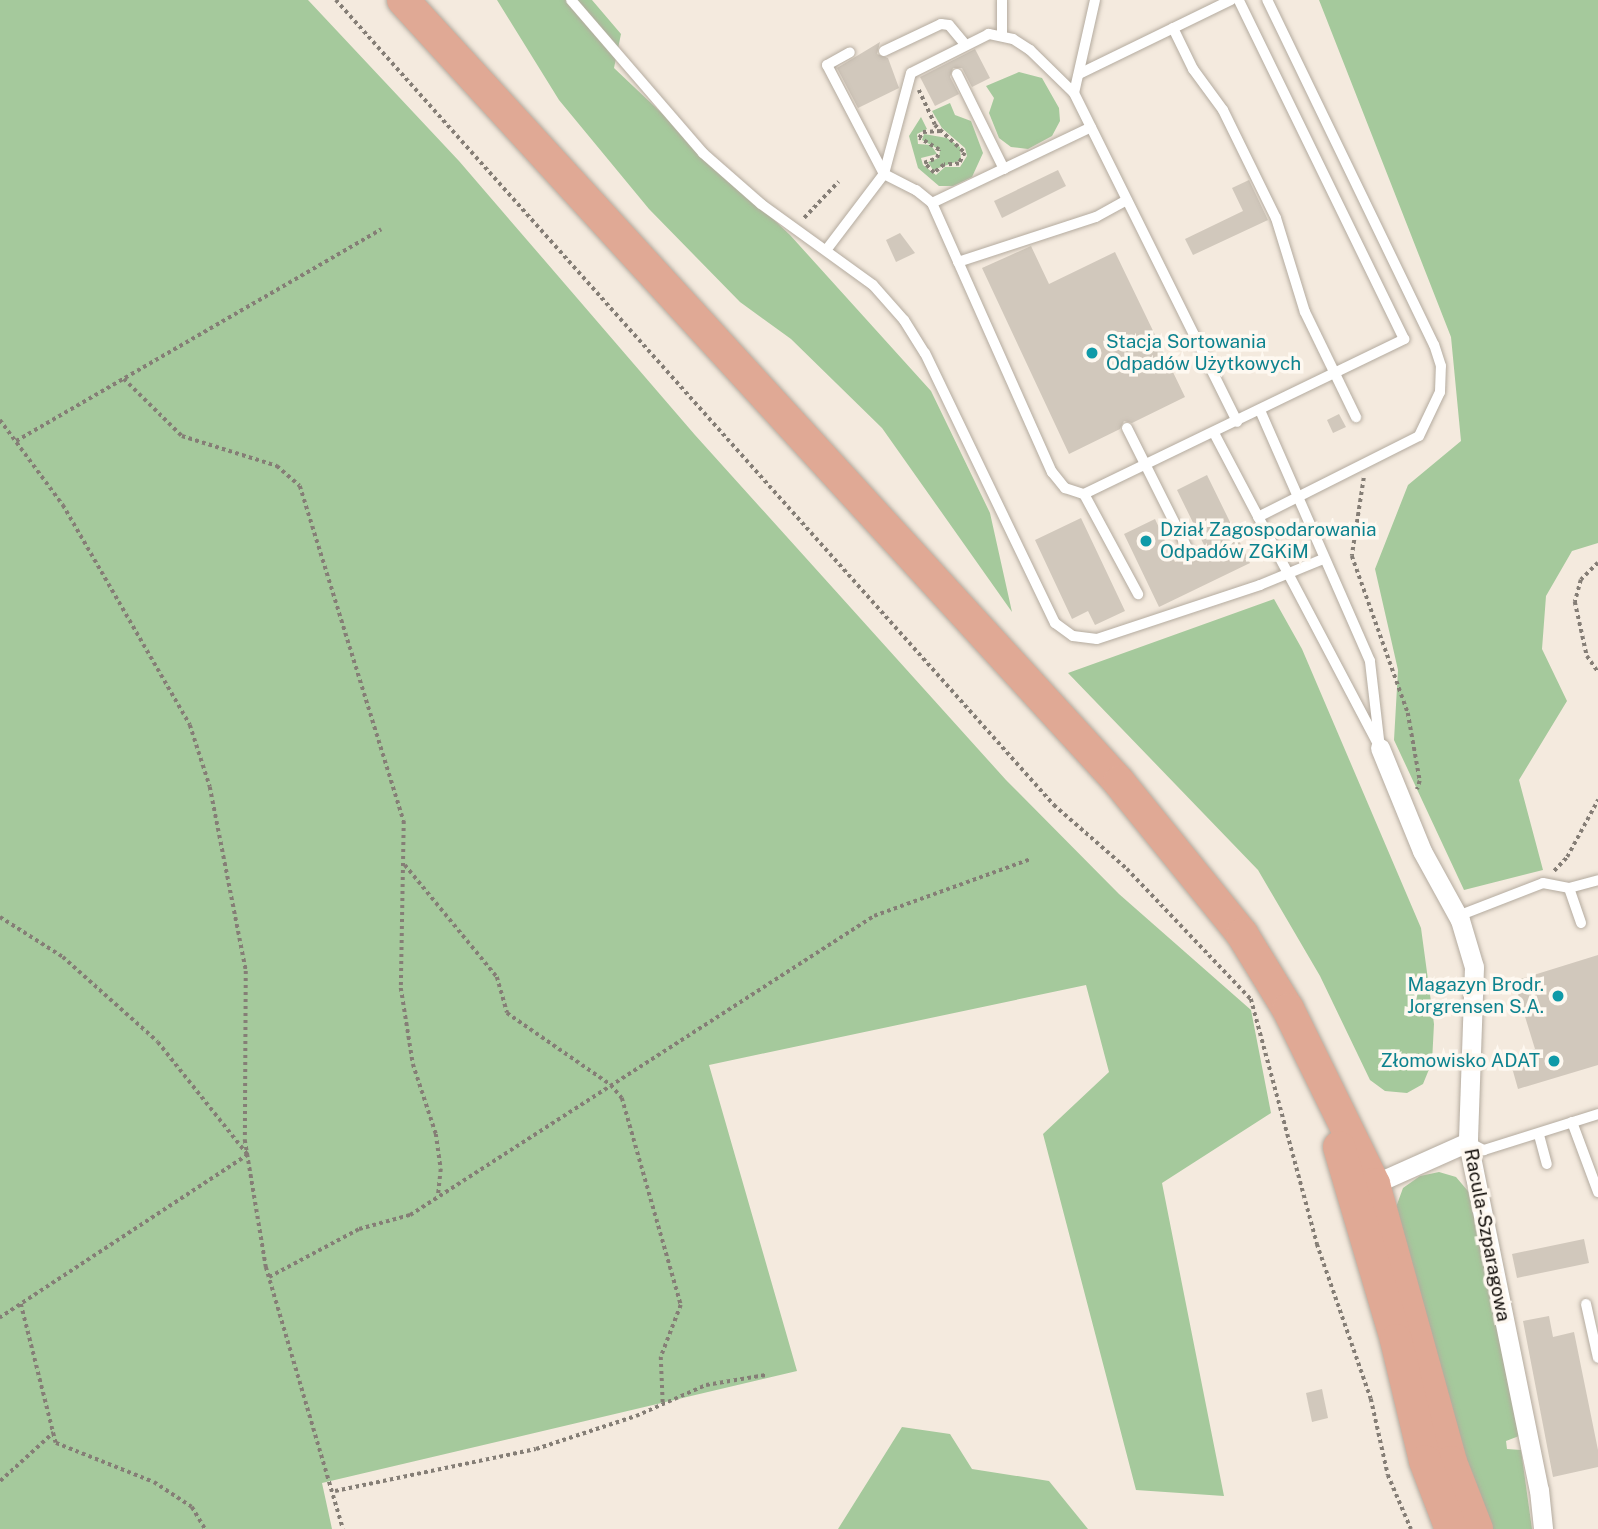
<!DOCTYPE html>
<html>
<head>
<meta charset="utf-8">
<style>
  body { margin:0 }
  #map { position:relative; width:1598px; height:1529px; overflow:hidden; background:#f4eade; font-family:"Public Sans",sans-serif }
  div>[style] { position:absolute }
  [style*='--x'] { left:calc(var(--x)*1px); top:calc(var(--y)*1px); width:calc(var(--w)*1px); rotate:calc(var(--a)*1deg) }
  .green>* { inset:0; background:#a5c99c }
  .building>* { inset:0; background:#d1c8bc }
  .path>* { height:3.5px; margin-top:-1.75px; transform-origin:0; background:repeating-linear-gradient(90deg,#857e76 0 3.5px,transparent 0 7px) }
  .roads { filter:drop-shadow(0 0 2px #b4ab9f) drop-shadow(0 0 2px #b4ab9f) }
  .service>* { height:10px; margin:-5px; padding:0 5px; transform-origin:5px; border-radius:5px; background:#fff }
  .minor>* { height:19px; margin:-9.5px; padding:0 9.5px; transform-origin:9.5px; border-radius:9.5px; background:#fff }
  .primary>* { height:32px; margin:-16px; padding:0 16px; transform-origin:16px; border-radius:16px; background:#e0a995 }
  .dots>* { width:19px; height:19px; translate:-50% -50%; box-sizing:border-box; border:4px solid #fef8f0; border-radius:50% }
  span { translate:-50% -50%; white-space:nowrap; text-align:center; line-height:1.15; -webkit-text-stroke:7px #fef8f0; paint-order:stroke }
  .culture-label { font-size:19px; color:#0d838f }
  .left { translate:0 -50%; text-align:left }
  .right { translate:-100% -50%; text-align:right }
  .street-label { font-size:19px; color:#120e0a }
</style>
</head>
<body>
<div id="map">
  <div class="green">
    <i style="clip-path:polygon(0 0,308px 0,459px 161px,695px 435px,1006px 780px,1119px 894px,1251px 1010px,1271px 1113px,1162px 1183px,1224px 1496px,1136px 1490px,1043px 1134px,1109px 1072px,1086px 985px,709px 1065px,797px 1371px,322px 1483px,332px 1529px,0 1529px)"></i>
    <i style="clip-path:polygon(497px 0,592px 0,621px 34px,614px 68px,790px 235px,931px 391px,990px 513px,1012px 612px,882px 428px,791px 339px,740px 302px,649px 209px,559px 100px)"></i>
    <i style="clip-path:polygon(1319px 0,1598px 0,1598px 543px,1572px 551px,1546px 596px,1542px 649px,1567px 701px,1519px 780px,1543px 870px,1464px 890px,1394px 740px,1398px 670px,1375px 569px,1408px 485px,1461px 441px,1451px 337px)"></i>
    <i style="clip-path:polygon(1019px 72px,1042px 78px,1059px 108px,1060px 121px,1052px 136px,1028px 149px,1011px 147px,999px 138px,989px 113px,994px 98px,986px 86px)"></i>
    <i style="clip-path:polygon(950px 103px,955px 115px,971px 121px,983px 153px,972px 177px,953px 186px,939px 186px,918px 168px,909px 136px,921px 117px,927px 129px,917px 134px,918px 144px,931px 145px,937px 154px,921px 158px,923px 165px,936px 175px,945px 167px,960px 167px,967px 156px,965px 148px,942px 128px,932px 111px)"></i>
    <i style="clip-path:polygon(924px 134px,947px 138px,960px 147px,961px 160px,933px 170px,928px 162px,939px 158px,940px 150px,922px 140px)"></i>
    <i style="clip-path:polygon(1274px 599px,1302px 649px,1421px 928px,1434px 1024px,1432px 1062px,1423px 1084px,1407px 1093px,1385px 1091px,1370px 1080px,1320px 976px,1258px 870px,1068px 673px)"></i>
    <i style="clip-path:polygon(1439px 1172px,1456px 1177px,1473px 1197px,1519px 1436px,1506px 1441px,1507px 1449px,1521px 1450px,1532px 1529px,1485px 1529px,1395px 1210px,1403px 1188px,1420px 1176px)"></i>
    <i style="clip-path:polygon(902px 1427px,950px 1434px,972px 1469px,1049px 1481px,1088px 1529px,838px 1529px)"></i>
  </div>
  <div class="building">
    <i style="clip-path:polygon(880px 42px,877px 54px,888px 58px,899px 88px,858px 108px,837px 68px)"></i>
    <i style="clip-path:polygon(975px 49px,990px 78px,972px 87px,962px 68px,953px 68px,950px 77px,959px 94px,935px 106px,920px 77px)"></i>
    <i style="clip-path:polygon(1058px 170px,1066px 186px,1002px 218px,994px 201px)"></i>
    <i style="clip-path:polygon(1249px 180px,1268px 220px,1193px 255px,1185px 239px,1243px 211px,1232px 188px)"></i>
    <i style="clip-path:polygon(900px 233px,915px 253px,896px 262px,886px 240px)"></i>
    <i style="clip-path:polygon(1031px 246px,1049px 284px,1115px 252px,1185px 397px,1132px 423px,1124px 421px,1120px 429px,1069px 454px,982px 268px)"></i>
    <i style="clip-path:polygon(1339px 414px,1346px 427px,1333px 433px,1327px 420px)"></i>
    <i style="clip-path:polygon(1207px 475px,1250px 563px,1159px 607px,1124px 534px,1155px 519px,1175px 562px,1193px 558px,1205px 547px,1177px 490px)"></i>
    <i style="clip-path:polygon(1081px 518px,1125px 611px,1095px 625px,1088px 611px,1072px 619px,1035px 540px)"></i>
    <i style="clip-path:polygon(1598px 955px,1598px 1065px,1518px 1089px,1509px 1057px,1535px 1049px,1514px 981px)"></i>
    <i style="clip-path:polygon(1584px 1239px,1589px 1263px,1517px 1278px,1512px 1254px)"></i>
    <i style="clip-path:polygon(1549px 1316px,1553px 1337px,1574px 1332px,1598px 1450px,1598px 1467px,1553px 1477px,1523px 1321px)"></i>
    <i style="clip-path:polygon(1322px 1389px,1328px 1418px,1312px 1422px,1306px 1393px)"></i>
  </div>
  <div class="path">
    <i style="--x:336;--y:0;--w:1079;--a:48.27"></i>
    <i style="--x:1054;--y:805;--w:97;--a:41.2"></i>
    <i style="--x:1127;--y:869;--w:180;--a:46.4"></i>
    <i style="--x:1251;--y:999;--w:254;--a:74.9"></i>
    <i style="--x:1317;--y:1244;--w:164;--a:70.8"></i>
    <i style="--x:1371;--y:1399;--w:78;--a:77.4"></i>
    <i style="--x:1388;--y:1475;--w:59;--a:66.9"></i>
    <i style="--x:919;--y:90;--w:38;--a:65"></i>
    <i style="--x:935;--y:125;--w:41;--a:43"></i>
    <i style="--x:965;--y:153;--w:13;--a:119"></i>
    <i style="--x:959;--y:164;--w:15;--a:176"></i>
    <i style="--x:944;--y:165;--w:13;--a:141"></i>
    <i style="--x:934;--y:173;--w:14;--a:-135"></i>
    <i style="--x:924;--y:163;--w:14;--a:-21"></i>
    <i style="--x:937;--y:158;--w:8;--a:-76"></i>
    <i style="--x:939;--y:150;--w:23;--a:-149"></i>
    <i style="--x:919;--y:138;--w:7;--a:-56"></i>
    <i style="--x:923;--y:132;--w:17;--a:-3"></i>
    <i style="--x:804;--y:218;--w:50;--a:-46.6"></i>
    <i style="--x:124;--y:379;--w:81;--a:44.5"></i>
    <i style="--x:182;--y:436;--w:100;--a:17.5"></i>
    <i style="--x:277;--y:466;--w:30;--a:41"></i>
    <i style="--x:300;--y:486;--w:351;--a:72.8"></i>
    <i style="--x:404;--y:821;--w:167;--a:91"></i>
    <i style="--x:401;--y:988;--w:77;--a:81"></i>
    <i style="--x:413;--y:1064;--w:74;--a:71.8"></i>
    <i style="--x:436;--y:1134;--w:35;--a:82"></i>
    <i style="--x:441;--y:1169;--w:27;--a:96"></i>
    <i style="--x:0;--y:420;--w:106;--a:53.5"></i>
    <i style="--x:63;--y:505;--w:254;--a:60"></i>
    <i style="--x:190;--y:725;--w:65;--a:72.1"></i>
    <i style="--x:210;--y:787;--w:187;--a:78.9"></i>
    <i style="--x:246;--y:971;--w:169;--a:90.3"></i>
    <i style="--x:245;--y:1140;--w:129;--a:80.6"></i>
    <i style="--x:266;--y:1267;--w:273;--a:73.6"></i>
    <i style="--x:16;--y:441;--w:422;--a:-30.1"></i>
    <i style="--x:1364;--y:478;--w:79;--a:98.7"></i>
    <i style="--x:1352;--y:556;--w:167;--a:70.4"></i>
    <i style="--x:1408;--y:713;--w:69;--a:80"></i>
    <i style="--x:1420;--y:781;--w:9;--a:108"></i>
    <i style="--x:1598;--y:563;--w:24;--a:135"></i>
    <i style="--x:1581;--y:580;--w:23;--a:105"></i>
    <i style="--x:1575;--y:602;--w:55;--a:77.5"></i>
    <i style="--x:1587;--y:656;--w:19;--a:55"></i>
    <i style="--x:405;--y:865;--w:145;--a:50.6"></i>
    <i style="--x:497;--y:977;--w:37;--a:74"></i>
    <i style="--x:507;--y:1013;--w:126;--a:34.7"></i>
    <i style="--x:611;--y:1085;--w:17;--a:50"></i>
    <i style="--x:622;--y:1098;--w:215;--a:74.1"></i>
    <i style="--x:681;--y:1305;--w:56;--a:111"></i>
    <i style="--x:661;--y:1357;--w:47;--a:87.6"></i>
    <i style="--x:1554;--y:871;--w:19;--a:-47"></i>
    <i style="--x:1567;--y:857;--w:65;--a:-61.5"></i>
    <i style="--x:0;--y:917;--w:75;--a:32.4"></i>
    <i style="--x:63;--y:957;--w:127;--a:41.8"></i>
    <i style="--x:158;--y:1042;--w:144;--a:51.5"></i>
    <i style="--x:248;--y:1155;--w:297;--a:146.7"></i>
    <i style="--x:269;--y:1277;--w:102;--a:-28.1"></i>
    <i style="--x:359;--y:1229;--w:53;--a:-15.4"></i>
    <i style="--x:410;--y:1215;--w:552;--a:-32.8"></i>
    <i style="--x:874;--y:916;--w:167;--a:-20"></i>
    <i style="--x:21;--y:1304;--w:143;--a:75.9"></i>
    <i style="--x:56;--y:1443;--w:105;--a:21.7"></i>
    <i style="--x:154;--y:1482;--w:45;--a:33.3"></i>
    <i style="--x:192;--y:1507;--w:26;--a:59"></i>
    <i style="--x:0;--y:1481;--w:72;--a:-42.2"></i>
    <i style="--x:335;--y:1491;--w:205;--a:-11.8"></i>
    <i style="--x:536;--y:1449;--w:105;--a:-18.3"></i>
    <i style="--x:636;--y:1416;--w:77;--a:-23.9"></i>
    <i style="--x:706;--y:1385;--w:61;--a:-9.5"></i>
  </div>
  <div class="roads">
    <div class="service">
      <i style="--x:571;--y:0;--w:202;--a:49.2"></i>
      <i style="--x:703;--y:153;--w:77;--a:41.3"></i>
      <i style="--x:761;--y:204;--w:138;--a:35.9"></i>
      <i style="--x:873;--y:285;--w:47;--a:48.5"></i>
      <i style="--x:904;--y:320;--w:39;--a:58"></i>
      <i style="--x:925;--y:353;--w:300;--a:64.3"></i>
      <i style="--x:1055;--y:623;--w:22;--a:36"></i>
      <i style="--x:1073;--y:636;--w:24;--a:7"></i>
      <i style="--x:1097;--y:639;--w:172;--a:-18.3"></i>
      <i style="--x:1260;--y:585;--w:68;--a:-22.4"></i>
      <i style="--x:1002;--y:0;--w:35;--a:90"></i>
      <i style="--x:1095;--y:0;--w:95;--a:102.7"></i>
      <i style="--x:1074;--y:93;--w:367;--a:63.6"></i>
      <i style="--x:1173;--y:28;--w:46;--a:64"></i>
      <i style="--x:1193;--y:69;--w:51;--a:53.8"></i>
      <i style="--x:1223;--y:110;--w:120;--a:63.9"></i>
      <i style="--x:1276;--y:218;--w:98;--a:72.9"></i>
      <i style="--x:1305;--y:312;--w:117;--a:64.1"></i>
      <i style="--x:884;--y:51;--w:63;--a:-25.3"></i>
      <i style="--x:941;--y:24;--w:8;--a:7"></i>
      <i style="--x:949;--y:25;--w:26;--a:50"></i>
      <i style="--x:957;--y:74;--w:106;--a:63.7"></i>
      <i style="--x:1079;--y:74;--w:169;--a:-26"></i>
      <i style="--x:1074;--y:93;--w:62;--a:-135.7"></i>
      <i style="--x:1030;--y:50;--w:20;--a:-147"></i>
      <i style="--x:1013;--y:39;--w:25;--a:-168"></i>
      <i style="--x:989;--y:34;--w:87;--a:153.4"></i>
      <i style="--x:911;--y:73;--w:105;--a:105"></i>
      <i style="--x:884;--y:174;--w:36;--a:27"></i>
      <i style="--x:916;--y:190;--w:21;--a:39"></i>
      <i style="--x:932;--y:203;--w:295;--a:66"></i>
      <i style="--x:1052;--y:472;--w:21;--a:51"></i>
      <i style="--x:1065;--y:488;--w:20;--a:18"></i>
      <i style="--x:1084;--y:494;--w:356;--a:-25.8"></i>
      <i style="--x:1404;--y:339;--w:377;--a:-116"></i>
      <i style="--x:932;--y:203;--w:176;--a:-25.5"></i>
      <i style="--x:827;--y:249;--w:94;--a:-52.8"></i>
      <i style="--x:884;--y:174;--w:123;--a:-117.6"></i>
      <i style="--x:827;--y:65;--w:26;--a:-29"></i>
      <i style="--x:958;--y:262;--w:145;--a:-18.1"></i>
      <i style="--x:1096;--y:217;--w:35;--a:-29"></i>
      <i style="--x:1127;--y:428;--w:139;--a:63.4"></i>
      <i style="--x:1214;--y:433;--w:356;--a:62.2"></i>
      <i style="--x:1380;--y:748;--w:88;--a:-96.6"></i>
      <i style="--x:1370;--y:661;--w:274;--a:-113.7"></i>
      <i style="--x:1084;--y:494;--w:114;--a:61.6"></i>
      <i style="--x:1258;--y:517;--w:180;--a:-26.7"></i>
      <i style="--x:1419;--y:436;--w:49;--a:-64.5"></i>
      <i style="--x:1440;--y:392;--w:26;--a:-88"></i>
      <i style="--x:1441;--y:366;--w:22;--a:-108"></i>
      <i style="--x:1434;--y:345;--w:383;--a:-115.8"></i>
      <i style="--x:1569;--y:888;--w:30;--a:-15"></i>
      <i style="--x:1458;--y:916;--w:91;--a:-21.2"></i>
      <i style="--x:1543;--y:883;--w:26;--a:11"></i>
      <i style="--x:1569;--y:888;--w:37;--a:71"></i>
      <i style="--x:1572;--y:1122;--w:75;--a:69.6"></i>
      <i style="--x:1539;--y:1135;--w:30;--a:75"></i>
      <i style="--x:1468;--y:1142;--w:18;--a:27"></i>
      <i style="--x:1484;--y:1150;--w:120;--a:-17.5"></i>
      <i style="--x:1586;--y:1304;--w:55;--a:77.5"></i>
    </div>
    <div class="minor">
      <i style="--x:1380;--y:748;--w:111;--a:67.8"></i>
      <i style="--x:1422;--y:851;--w:79;--a:61.2"></i>
      <i style="--x:1460;--y:920;--w:49;--a:73.4"></i>
      <i style="--x:1474;--y:967;--w:175;--a:92"></i>
      <i style="--x:1468;--y:1142;--w:355;--a:78.5"></i>
      <i style="--x:1539;--y:1490;--w:39;--a:84"></i>
      <i style="--x:1374;--y:1184;--w:103;--a:-24.1"></i>
    </div>
    <div class="primary">
      <i style="--x:403;--y:0;--w:1060;--a:47.52"></i>
      <i style="--x:1119;--y:782;--w:196;--a:51"></i>
      <i style="--x:1242;--y:934;--w:88;--a:58.5"></i>
      <i style="--x:1288;--y:1009;--w:195;--a:63.8"></i>
      <i style="--x:1374;--y:1184;--w:288;--a:74.5"></i>
      <i style="--x:1451;--y:1462;--w:72;--a:68.8"></i>
      <i style="--x:1339;--y:1147;--w:201;--a:73.5"></i>
      <i style="--x:1396;--y:1340;--w:124;--a:76.5"></i>
      <i style="--x:1425;--y:1461;--w:73;--a:69.1"></i>
    </div>
  </div>
  <div class="dots">
    <i style="left:1092px;top:353px;background:#0f9aa8"></i>
    <i style="left:1146px;top:541px;background:#0f9aa8"></i>
    <i style="left:1558px;top:996px;background:#0f9aa8"></i>
    <i style="left:1554px;top:1061px;background:#0f9aa8"></i>
  </div>
  <div class="culture-label">
    <span class="left" style="left:1106px;top:353px">Stacja Sortowania<br>Odpadów Użytkowych</span>
    <span class="left" style="left:1160px;top:541px">Dział Zagospodarowania<br>Odpadów ZGKiM</span>
    <span class="right" style="left:1544px;top:996px">Magazyn Brodr.<br>Jorgrensen S.A.</span>
    <span class="right" style="left:1540px;top:1061px">Złomowisko ADAT</span>
  </div>
  <div class="street-label">
    <span style="left:1487px;top:1235px;rotate:79deg">Racula-Szparagowa</span>
  </div>
</div>
</body>
</html>
